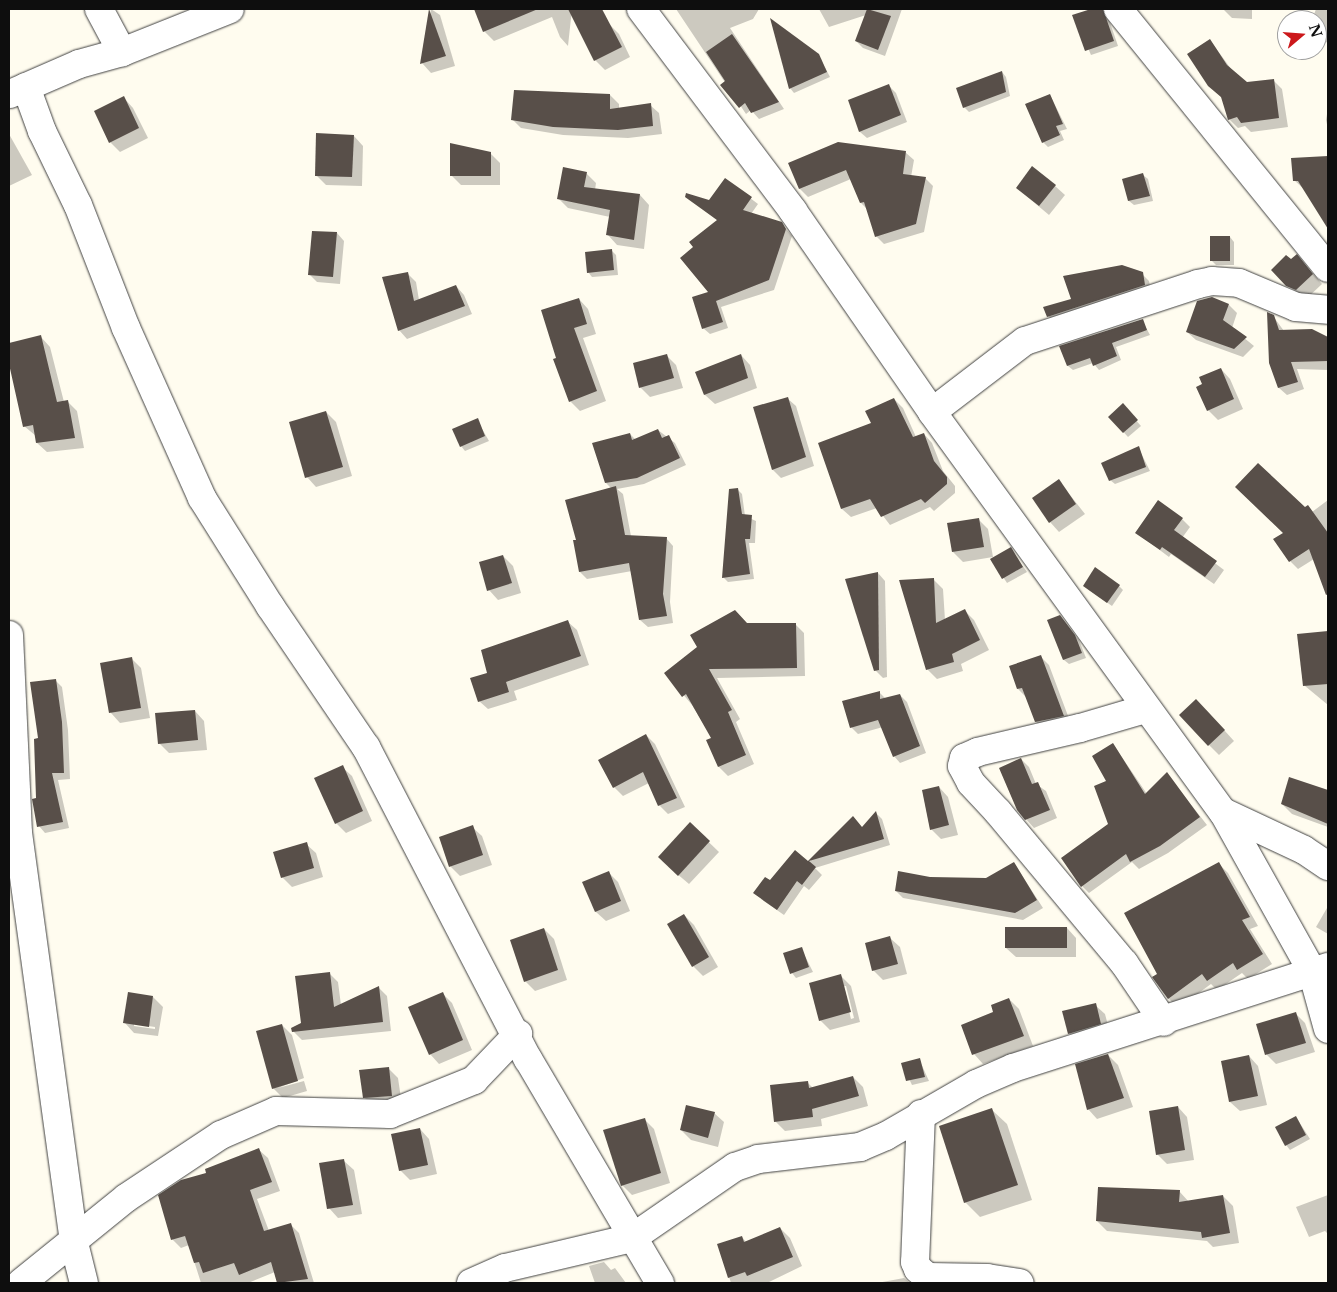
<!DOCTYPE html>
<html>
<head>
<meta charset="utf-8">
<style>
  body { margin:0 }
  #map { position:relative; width:1337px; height:1292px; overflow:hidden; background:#fffcef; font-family:"Libre Baskerville",serif }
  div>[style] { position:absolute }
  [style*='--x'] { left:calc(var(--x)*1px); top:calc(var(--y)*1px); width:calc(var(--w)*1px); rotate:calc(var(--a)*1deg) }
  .shadow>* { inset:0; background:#0003 }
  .building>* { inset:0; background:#584f49 }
  .roads { filter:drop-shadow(0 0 1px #414141) drop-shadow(0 0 1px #414141) }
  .minor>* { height:28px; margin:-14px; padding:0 14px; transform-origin:14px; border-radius:14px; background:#fff }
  span { translate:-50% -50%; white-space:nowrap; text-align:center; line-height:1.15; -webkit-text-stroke:5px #fff; paint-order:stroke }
  .frame { position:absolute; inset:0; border:10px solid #0e0e0e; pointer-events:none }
  .north { position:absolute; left:1277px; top:10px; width:50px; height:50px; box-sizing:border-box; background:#fff; border:1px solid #9f9f9f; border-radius:50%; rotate:72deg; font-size:14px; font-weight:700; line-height:20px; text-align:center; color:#0e0e0e }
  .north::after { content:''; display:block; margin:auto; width:18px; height:22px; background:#cc181b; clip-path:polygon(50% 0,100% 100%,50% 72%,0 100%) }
</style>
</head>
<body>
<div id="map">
  <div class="shadow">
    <i style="clip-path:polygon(431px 9px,440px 15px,455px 66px,431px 73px,422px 63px)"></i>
    <i style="clip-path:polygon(475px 9px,572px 9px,568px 46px,560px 37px,552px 17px,494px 41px,484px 31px)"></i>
    <i style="clip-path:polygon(676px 9px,759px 9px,753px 19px,730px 28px,784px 109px,759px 119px,751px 110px,746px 114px)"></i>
    <i style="clip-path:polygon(819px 9px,902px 9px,885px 56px,863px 48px,856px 41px,866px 15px,829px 27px)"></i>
    <i style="clip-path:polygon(1094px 9px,1106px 11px,1118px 46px,1091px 55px,1074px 16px)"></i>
    <i style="clip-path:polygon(1223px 9px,1252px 9px,1252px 19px,1232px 18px)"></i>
    <i style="clip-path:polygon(1316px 9px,1328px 9px,1328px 43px,1317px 38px,1317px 20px,1312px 20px)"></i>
    <i style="clip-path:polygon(609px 24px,619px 34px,630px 57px,605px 70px,595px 60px)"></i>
    <i style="clip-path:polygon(1210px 40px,1234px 73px,1247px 84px,1273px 80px,1282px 89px,1288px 127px,1251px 132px,1245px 126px,1238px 128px,1229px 119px,1223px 99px,1209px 85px)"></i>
    <i style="clip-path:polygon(818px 54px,830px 77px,794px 93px,790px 88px)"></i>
    <i style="clip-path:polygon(1002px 72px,1006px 77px,1010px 96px,969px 112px,964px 107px)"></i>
    <i style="clip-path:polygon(889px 86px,896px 93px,907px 122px,867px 138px,860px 132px,850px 101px)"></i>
    <i style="clip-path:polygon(610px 95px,619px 104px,619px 109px,650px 105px,659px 113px,662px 134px,628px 138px,563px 135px,521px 128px,512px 119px)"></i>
    <i style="clip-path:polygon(1050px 95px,1067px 129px,1060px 131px,1064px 140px,1048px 147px,1043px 142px)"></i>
    <i style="clip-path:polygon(124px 98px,133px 108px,148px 138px,120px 152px,110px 142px)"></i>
    <i style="clip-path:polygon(1328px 108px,1328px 129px,1326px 120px)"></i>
    <i style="clip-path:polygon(9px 134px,32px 175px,9px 186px)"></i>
    <i style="clip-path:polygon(354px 136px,363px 146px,362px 186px,326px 185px,316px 175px)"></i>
    <i style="clip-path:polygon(905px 152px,914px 160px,911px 177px,925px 178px,933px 186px,924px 232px,884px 244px,876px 236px,867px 209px,861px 203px,851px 179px,808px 197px,800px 189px,789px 163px)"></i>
    <i style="clip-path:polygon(490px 153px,500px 163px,500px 185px,461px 185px,451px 175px)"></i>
    <i style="clip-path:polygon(1328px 158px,1328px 227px,1306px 191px,1294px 180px,1292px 159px)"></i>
    <i style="clip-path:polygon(586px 173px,596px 183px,595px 190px,640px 195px,649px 205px,644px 249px,617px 245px,608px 235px,610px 217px,568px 208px,558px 198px)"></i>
    <i style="clip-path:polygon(1143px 175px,1148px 179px,1153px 201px,1134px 205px,1129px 201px,1124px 180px)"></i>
    <i style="clip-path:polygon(725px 179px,758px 204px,751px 214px,781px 223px,792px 236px,774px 290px,721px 307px,728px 328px,710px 334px,703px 328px,710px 292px,695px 247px,718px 221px,686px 196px,710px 202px)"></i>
    <i style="clip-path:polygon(1055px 186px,1065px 195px,1049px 215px,1017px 188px)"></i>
    <i style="clip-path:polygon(337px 233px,344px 241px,340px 284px,317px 282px,309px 274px)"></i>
    <i style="clip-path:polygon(1230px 237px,1234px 242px,1234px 265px,1216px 265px,1211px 260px)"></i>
    <i style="clip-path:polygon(611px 250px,616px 255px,618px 275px,592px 277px,588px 272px)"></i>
    <i style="clip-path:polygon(1297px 256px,1322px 284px,1306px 299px,1287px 285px,1291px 261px)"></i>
    <i style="clip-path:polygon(408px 274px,416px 282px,419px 300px,456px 286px,464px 295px,472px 314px,407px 339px,399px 330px)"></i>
    <i style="clip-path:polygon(1142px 274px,1149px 281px,1151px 292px,1056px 324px,1048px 316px)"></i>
    <i style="clip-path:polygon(579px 299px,588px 309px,596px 334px,583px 338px,606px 401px,580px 411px,570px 401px,558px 359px)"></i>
    <i style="clip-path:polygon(1229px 305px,1237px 313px,1232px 328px,1254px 346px,1243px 357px,1196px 340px,1187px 332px)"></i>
    <i style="clip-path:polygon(1273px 316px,1284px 331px,1312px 331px,1328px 339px,1328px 370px,1297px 369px,1304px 389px,1287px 395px,1279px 388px,1270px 363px)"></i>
    <i style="clip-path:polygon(1142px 320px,1150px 335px,1116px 347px,1121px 360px,1099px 370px,1093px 363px,1073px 370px,1068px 366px,1061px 347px)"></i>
    <i style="clip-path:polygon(41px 337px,50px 347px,64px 402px,68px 402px,77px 411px,84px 448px,47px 452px,37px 443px,36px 436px,24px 426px,9px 358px,9px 345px)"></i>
    <i style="clip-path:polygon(666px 355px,676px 365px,683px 388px,650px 397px,640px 387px)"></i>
    <i style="clip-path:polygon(741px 355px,750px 365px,757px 388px,715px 404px,705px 395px,697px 373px)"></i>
    <i style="clip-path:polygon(1221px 369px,1230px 379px,1243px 409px,1218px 420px,1208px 410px)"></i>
    <i style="clip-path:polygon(787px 398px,796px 406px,814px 466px,781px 478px,773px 470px,754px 408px)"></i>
    <i style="clip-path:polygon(894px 399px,903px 408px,916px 437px,924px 434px,932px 443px,943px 471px,955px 486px,955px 493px,934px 511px,930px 507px,890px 525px,877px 508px,851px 517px,842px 509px,820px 444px,873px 424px)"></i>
    <i style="clip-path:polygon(1127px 410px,1141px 426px,1128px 437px,1110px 417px)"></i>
    <i style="clip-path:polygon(326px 412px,336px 422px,352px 476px,316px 487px,307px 477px)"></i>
    <i style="clip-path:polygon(477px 420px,489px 441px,465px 451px,461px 446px)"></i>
    <i style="clip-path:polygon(658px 430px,675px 443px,686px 465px,644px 484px,617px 489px,623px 494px,631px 536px,666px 538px,673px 546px,670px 602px,673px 623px,648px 627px,640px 620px,632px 571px,587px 579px,580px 572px,577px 541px,611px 488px,606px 483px,630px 434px,636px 440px)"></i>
    <i style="clip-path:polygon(1138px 447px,1150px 471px,1115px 484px,1110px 480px)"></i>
    <i style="clip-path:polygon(1059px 481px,1085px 514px,1059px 532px,1050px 522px)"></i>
    <i style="clip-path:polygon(738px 490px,742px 494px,745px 516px,756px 521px,755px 543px,749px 543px,754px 579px,728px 582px,723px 577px)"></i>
    <i style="clip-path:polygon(1328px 500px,1328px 584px,1320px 575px,1314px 559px,1298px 569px,1290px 561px,1285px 533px,1305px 509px,1312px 512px)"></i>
    <i style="clip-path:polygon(978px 519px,988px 529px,993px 557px,963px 562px,953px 552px)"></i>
    <i style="clip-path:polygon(1182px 519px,1190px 527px,1182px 538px,1224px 570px,1214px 584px,1171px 554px,1169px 557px,1137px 533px)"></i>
    <i style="clip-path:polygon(1011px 549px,1027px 572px,1007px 583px,992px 560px)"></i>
    <i style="clip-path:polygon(503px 556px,513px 566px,521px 593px,498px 600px,489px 590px)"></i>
    <i style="clip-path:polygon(878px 573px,885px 581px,887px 677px,883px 678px,875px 670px)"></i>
    <i style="clip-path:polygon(933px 579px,943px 589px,945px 620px,965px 611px,974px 620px,989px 650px,961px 664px,963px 671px,937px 679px,927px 669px)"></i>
    <i style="clip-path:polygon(1119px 586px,1123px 590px,1112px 606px,1089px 590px)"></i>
    <i style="clip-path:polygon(1060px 616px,1079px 640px,1086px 658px,1069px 664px,1064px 660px,1049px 621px)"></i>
    <i style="clip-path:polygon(568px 622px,577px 630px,589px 665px,514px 691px,517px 700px,488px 709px,479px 701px)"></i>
    <i style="clip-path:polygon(795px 624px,804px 633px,805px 676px,717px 678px,740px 719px,736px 722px,754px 764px,728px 776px,719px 767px,713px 739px,692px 705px,666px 674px,747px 625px)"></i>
    <i style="clip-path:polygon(1328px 632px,1328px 705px,1305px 686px,1299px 635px)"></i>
    <i style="clip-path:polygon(1040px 656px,1049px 665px,1071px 724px,1045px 730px,1036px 722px,1027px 698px,1018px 689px)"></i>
    <i style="clip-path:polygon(131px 658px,141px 668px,150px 718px,120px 723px,111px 713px,101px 664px)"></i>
    <i style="clip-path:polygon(55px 680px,62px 687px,68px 730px,70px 779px,58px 780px,69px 828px,45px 833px,39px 826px,40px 740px)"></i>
    <i style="clip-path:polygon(879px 692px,886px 699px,900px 695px,907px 702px,926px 753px,900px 763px,894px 756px,883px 727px,858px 734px,851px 727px)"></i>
    <i style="clip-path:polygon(1206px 710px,1234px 741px,1219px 755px,1209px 745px)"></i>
    <i style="clip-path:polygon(195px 711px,204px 721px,207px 750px,169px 753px,159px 743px)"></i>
    <i style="clip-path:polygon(646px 735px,655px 744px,685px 807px,668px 814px,659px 805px,649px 783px,623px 796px,614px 787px,600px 760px)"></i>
    <i style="clip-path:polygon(1113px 744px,1147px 794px,1167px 774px,1207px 825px,1168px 853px,1139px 869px,1132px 862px,1089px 893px,1082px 886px,1110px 824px,1108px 781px)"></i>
    <i style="clip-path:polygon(1021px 759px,1029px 767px,1036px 784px,1046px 791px,1057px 818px,1034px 828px,1018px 810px)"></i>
    <i style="clip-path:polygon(342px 767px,352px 776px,372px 821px,346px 833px,336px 823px,316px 779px)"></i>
    <i style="clip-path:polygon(939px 787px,948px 797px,958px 835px,941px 839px,931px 829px)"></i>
    <i style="clip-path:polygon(1315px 787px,1328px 794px,1328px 827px,1292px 814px,1282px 804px)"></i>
    <i style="clip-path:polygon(876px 813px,882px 819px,890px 845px,815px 868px,822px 875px,809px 890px,804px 886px,784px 915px,761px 899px,770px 882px,808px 863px,853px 818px,862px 828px)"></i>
    <i style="clip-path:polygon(690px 824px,719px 852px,689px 884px,669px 867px)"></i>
    <i style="clip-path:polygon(472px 827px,482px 836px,492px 865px,460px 876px,451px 867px,440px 838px)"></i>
    <i style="clip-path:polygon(306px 844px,316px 853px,323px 877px,292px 887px,282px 877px)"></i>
    <i style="clip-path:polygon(1014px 863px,1043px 908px,1023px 920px,903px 898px,896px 891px,930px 878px,986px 880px)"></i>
    <i style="clip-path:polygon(1219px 864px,1228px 873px,1258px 926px,1250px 929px,1272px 964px,1248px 979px,1242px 973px,1217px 990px,1211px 984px,1178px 1008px,1169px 999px,1158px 974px)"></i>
    <i style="clip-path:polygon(608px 872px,618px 882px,630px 911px,606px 921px,596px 912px,584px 882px)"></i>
    <i style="clip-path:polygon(1327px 908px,1328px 909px,1328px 934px,1316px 927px)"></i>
    <i style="clip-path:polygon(684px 915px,694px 925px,718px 967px,703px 976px,693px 966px)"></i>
    <i style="clip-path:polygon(1067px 928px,1076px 938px,1076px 957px,1016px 957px,1006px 948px)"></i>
    <i style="clip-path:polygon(544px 929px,554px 939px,567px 980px,535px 991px,525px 981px)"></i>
    <i style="clip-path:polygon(890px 938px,900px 947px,907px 974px,883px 980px,873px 970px)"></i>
    <i style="clip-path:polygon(801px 948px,813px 972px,796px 978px,792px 973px)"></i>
    <i style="clip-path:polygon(329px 973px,338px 982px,341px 1005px,378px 987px,387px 996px,391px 1031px,302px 1040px,293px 1031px,302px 1024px)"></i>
    <i style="clip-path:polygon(evenodd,841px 976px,851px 986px,860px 1022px,830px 1030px,820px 1020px,841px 976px,843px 986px,846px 986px,854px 1018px,851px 1019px,843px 986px)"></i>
    <i style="clip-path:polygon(443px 994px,452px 1003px,472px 1050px,439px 1064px,430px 1054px)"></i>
    <i style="clip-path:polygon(evenodd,153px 997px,163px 1007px,158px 1036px,134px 1033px,125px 1023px,153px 997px,134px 1024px,155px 1027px,155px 1029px,134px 1026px,134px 1024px)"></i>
    <i style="clip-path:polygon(1009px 999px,1019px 1009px,1033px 1046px,983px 1064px,974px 1054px,995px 1013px)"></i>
    <i style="clip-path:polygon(1095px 1005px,1105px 1014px,1110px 1033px,1079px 1043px,1069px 1033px)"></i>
    <i style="clip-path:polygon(1296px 1014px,1305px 1023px,1315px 1052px,1276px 1064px,1267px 1055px,1257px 1025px)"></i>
    <i style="clip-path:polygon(282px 1025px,292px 1035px,304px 1078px,278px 1088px,304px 1081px,307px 1091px,283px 1098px,273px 1088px)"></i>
    <i style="clip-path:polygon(1108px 1055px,1118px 1065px,1133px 1107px,1097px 1119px,1088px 1109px)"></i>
    <i style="clip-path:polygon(1249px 1056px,1258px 1066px,1267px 1105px,1240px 1111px,1230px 1102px)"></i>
    <i style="clip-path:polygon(919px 1059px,929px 1081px,912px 1085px,902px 1064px)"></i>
    <i style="clip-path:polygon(388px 1068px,398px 1078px,402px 1105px,374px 1107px,364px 1097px)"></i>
    <i style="clip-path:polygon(853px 1077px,863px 1087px,868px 1106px,821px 1119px,822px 1126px,785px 1131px,775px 1121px,807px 1082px,813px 1088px)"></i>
    <i style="clip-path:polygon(1178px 1107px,1187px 1117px,1194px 1160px,1167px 1164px,1157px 1154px)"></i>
    <i style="clip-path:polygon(992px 1110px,1007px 1124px,1032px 1200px,980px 1217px,965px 1202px)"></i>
    <i style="clip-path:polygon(714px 1113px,724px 1122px,718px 1147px,691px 1140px,681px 1130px)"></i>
    <i style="clip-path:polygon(1296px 1117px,1310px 1139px,1290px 1150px,1286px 1145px)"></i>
    <i style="clip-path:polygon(644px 1119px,654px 1129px,670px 1183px,632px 1195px,622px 1185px)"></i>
    <i style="clip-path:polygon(420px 1129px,429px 1139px,437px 1174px,410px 1180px,400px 1170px)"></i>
    <i style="clip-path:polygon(259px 1150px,268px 1158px,280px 1191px,257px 1199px,269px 1231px,290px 1224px,299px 1233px,314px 1283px,278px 1283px,275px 1272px,248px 1283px,201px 1283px,189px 1245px,181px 1248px,172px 1239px,208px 1174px)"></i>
    <i style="clip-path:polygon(344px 1161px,354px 1170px,362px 1214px,338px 1218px,329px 1208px)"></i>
    <i style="clip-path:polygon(1179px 1191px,1189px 1202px,1223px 1196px,1233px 1206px,1239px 1243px,1213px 1247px,1207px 1241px,1107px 1231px,1097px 1221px)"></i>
    <i style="clip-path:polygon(1328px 1195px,1328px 1234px,1325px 1231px,1309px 1237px,1296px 1207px)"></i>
    <i style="clip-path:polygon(780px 1228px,790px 1238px,802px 1266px,767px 1283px,731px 1283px,719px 1245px,742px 1237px,746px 1242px)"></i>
    <i style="clip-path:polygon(604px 1262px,611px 1270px,615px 1268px,626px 1283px,595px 1283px,589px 1266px)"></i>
    <i style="clip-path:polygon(904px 1278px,910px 1283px,877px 1283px)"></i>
  </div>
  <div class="building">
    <i style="clip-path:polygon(429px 9px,446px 56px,420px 64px)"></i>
    <i style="clip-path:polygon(474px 9px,538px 9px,483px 32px)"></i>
    <i style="clip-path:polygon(568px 9px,602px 9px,622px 47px,594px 61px)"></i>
    <i style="clip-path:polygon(867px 9px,891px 16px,878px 50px,855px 41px)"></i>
    <i style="clip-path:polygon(1091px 9px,1103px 9px,1114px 41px,1085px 51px,1072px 15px)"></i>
    <i style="clip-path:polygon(770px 18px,819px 54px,827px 72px,789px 89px)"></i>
    <i style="clip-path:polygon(732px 34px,779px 102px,751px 113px,745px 103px,739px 108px,720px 85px,725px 81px,706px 52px)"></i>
    <i style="clip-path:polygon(1210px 39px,1227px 65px,1247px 82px,1274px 79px,1279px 118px,1241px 123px,1237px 117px,1228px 120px,1221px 97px,1208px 86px,1187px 54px)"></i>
    <i style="clip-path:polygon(1002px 71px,1006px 92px,963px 108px,956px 88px)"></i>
    <i style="clip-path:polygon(889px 84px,901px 115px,859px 132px,848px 100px)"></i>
    <i style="clip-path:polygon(514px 90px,610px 94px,610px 109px,651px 103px,653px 126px,618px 130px,553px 127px,511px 120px)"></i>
    <i style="clip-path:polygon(1050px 94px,1063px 124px,1056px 126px,1060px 135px,1042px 143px,1025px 104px)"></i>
    <i style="clip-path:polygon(124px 96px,139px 128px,109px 143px,94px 111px)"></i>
    <i style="clip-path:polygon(316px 133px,354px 135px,352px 177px,315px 176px)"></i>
    <i style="clip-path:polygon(838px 142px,906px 151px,903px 174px,926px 177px,916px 224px,875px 237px,864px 202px,860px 203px,846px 170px,799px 189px,788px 163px)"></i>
    <i style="clip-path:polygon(450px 143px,491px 152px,491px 176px,450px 176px)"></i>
    <i style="clip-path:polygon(1328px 156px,1328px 229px,1298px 181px,1293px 181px,1291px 158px)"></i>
    <i style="clip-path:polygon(1032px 166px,1056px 185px,1039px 206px,1016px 188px)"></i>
    <i style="clip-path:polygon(563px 167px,587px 172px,584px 187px,640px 194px,634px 240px,606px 235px,610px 210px,557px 199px)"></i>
    <i style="clip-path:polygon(1143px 173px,1150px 196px,1128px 201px,1122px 179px)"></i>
    <i style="clip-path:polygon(725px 178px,752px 197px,743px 210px,782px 222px,786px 229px,769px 280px,716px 301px,723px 322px,702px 329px,692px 297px,708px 292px,680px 258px,693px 247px,689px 242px,717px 220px,685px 197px,686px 193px,709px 200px)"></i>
    <i style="clip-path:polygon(312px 231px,337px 232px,333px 277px,308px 275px)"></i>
    <i style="clip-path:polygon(1210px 236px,1230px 236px,1230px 261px,1210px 261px)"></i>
    <i style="clip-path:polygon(612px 249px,614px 270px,587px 273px,585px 252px)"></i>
    <i style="clip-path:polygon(1297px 254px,1313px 274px,1296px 290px,1286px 286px,1271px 270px,1286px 255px,1291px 259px)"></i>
    <i style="clip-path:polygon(1122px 265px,1143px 272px,1145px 285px,1047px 317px,1043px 307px,1071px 299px,1063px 276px)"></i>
    <i style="clip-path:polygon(408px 272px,414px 301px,456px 285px,465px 306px,398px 331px,382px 277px)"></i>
    <i style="clip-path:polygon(1212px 297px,1229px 304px,1223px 320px,1247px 337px,1234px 349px,1186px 332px,1197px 301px)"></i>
    <i style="clip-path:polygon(579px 298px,587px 324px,574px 328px,597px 391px,569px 402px,553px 359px,556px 358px,541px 310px)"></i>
    <i style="clip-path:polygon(1267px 312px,1274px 315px,1279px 330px,1312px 329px,1328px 337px,1328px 361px,1291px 362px,1298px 382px,1278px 388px,1269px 363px)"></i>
    <i style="clip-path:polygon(1143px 319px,1147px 330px,1112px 343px,1117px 356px,1093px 366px,1090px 358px,1067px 366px,1059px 346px)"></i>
    <i style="clip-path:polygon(41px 335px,57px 402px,68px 400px,75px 438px,36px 443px,33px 425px,23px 427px,9px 364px,9px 343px)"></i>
    <i style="clip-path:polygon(667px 354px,674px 378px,639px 388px,633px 363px)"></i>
    <i style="clip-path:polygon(741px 354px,748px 378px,704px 395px,695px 372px)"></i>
    <i style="clip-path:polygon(1221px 368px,1234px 399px,1207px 411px,1196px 387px,1202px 384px,1199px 377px)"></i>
    <i style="clip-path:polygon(788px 397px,806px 457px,772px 470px,753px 407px)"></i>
    <i style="clip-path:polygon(894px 398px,913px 437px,924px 433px,934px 461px,947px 477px,947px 484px,925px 503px,921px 499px,881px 517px,870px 499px,841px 509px,818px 443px,871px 423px,865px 411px)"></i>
    <i style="clip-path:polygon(1123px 403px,1138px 420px,1123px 433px,1108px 417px)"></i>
    <i style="clip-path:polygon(326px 411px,343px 467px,305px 478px,289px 422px)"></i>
    <i style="clip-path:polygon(478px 418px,485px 436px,460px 447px,452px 429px)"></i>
    <i style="clip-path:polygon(658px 429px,662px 438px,669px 435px,680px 458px,637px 478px,605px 483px,592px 443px,630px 433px,632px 440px)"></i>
    <i style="clip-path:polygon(1139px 446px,1146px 467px,1109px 481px,1101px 463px)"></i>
    <i style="clip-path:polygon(1258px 463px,1305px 507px,1308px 505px,1328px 533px,1328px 594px,1326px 595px,1309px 549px,1289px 562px,1273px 539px,1283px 533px,1235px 487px)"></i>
    <i style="clip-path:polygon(1059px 479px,1076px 504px,1049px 523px,1032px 498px)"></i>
    <i style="clip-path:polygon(616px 486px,625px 535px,667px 537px,663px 594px,667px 616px,639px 620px,629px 563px,579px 572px,573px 540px,576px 540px,565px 500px)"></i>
    <i style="clip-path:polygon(738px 488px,742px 514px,752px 515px,750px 539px,745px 539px,750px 574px,722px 578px,729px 489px)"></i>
    <i style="clip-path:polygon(1158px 500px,1183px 518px,1174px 530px,1217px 561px,1205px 577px,1162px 547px,1160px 550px,1135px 533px)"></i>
    <i style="clip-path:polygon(979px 518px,984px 547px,952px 552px,947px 523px)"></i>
    <i style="clip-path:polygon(1011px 547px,1023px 567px,1002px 579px,990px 559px)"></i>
    <i style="clip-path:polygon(503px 555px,512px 583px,487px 591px,479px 562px)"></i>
    <i style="clip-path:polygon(1095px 567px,1120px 585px,1107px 603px,1083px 586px)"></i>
    <i style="clip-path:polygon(878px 572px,879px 670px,874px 671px,845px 579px)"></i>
    <i style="clip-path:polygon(934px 578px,936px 623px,965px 609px,980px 640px,952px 654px,954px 662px,926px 670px,899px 580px)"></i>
    <i style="clip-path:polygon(735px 610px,747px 623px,796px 623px,797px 668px,709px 669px,732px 710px,728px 712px,746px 755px,718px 767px,706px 740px,711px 738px,686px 694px,682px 697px,664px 673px,697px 647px,690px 635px)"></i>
    <i style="clip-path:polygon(1060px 615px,1075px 635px,1082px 653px,1063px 660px,1047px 620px)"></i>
    <i style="clip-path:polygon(568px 620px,581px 656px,506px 682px,509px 692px,478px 702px,470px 678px,487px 673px,481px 650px)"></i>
    <i style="clip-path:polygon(1328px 631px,1328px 684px,1303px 686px,1297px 634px)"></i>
    <i style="clip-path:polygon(1041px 655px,1064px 716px,1035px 722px,1022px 688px,1017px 689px,1009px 666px)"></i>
    <i style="clip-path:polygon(132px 657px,141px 708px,109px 713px,100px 663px)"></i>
    <i style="clip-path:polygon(56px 679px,62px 722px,64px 773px,52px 773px,63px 822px,37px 827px,32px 799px,36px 798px,34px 739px,38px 738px,30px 682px)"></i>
    <i style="clip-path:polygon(880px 691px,880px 699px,900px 694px,920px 746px,893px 757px,878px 720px,850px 728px,842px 701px)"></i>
    <i style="clip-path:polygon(1196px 699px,1225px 730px,1208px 746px,1179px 715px)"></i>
    <i style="clip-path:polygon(195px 710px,198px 740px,158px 744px,155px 713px)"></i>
    <i style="clip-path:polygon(646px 734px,677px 798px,658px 806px,643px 772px,613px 788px,598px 760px)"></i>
    <i style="clip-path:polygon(1113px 743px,1145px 794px,1167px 772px,1200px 817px,1160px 846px,1130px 862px,1126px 854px,1081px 887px,1061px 858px,1108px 824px,1094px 786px,1106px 781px,1092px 756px)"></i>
    <i style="clip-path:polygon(1021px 758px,1032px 784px,1038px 782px,1050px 810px,1025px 820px,1017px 810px,999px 768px)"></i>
    <i style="clip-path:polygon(343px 765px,363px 811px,335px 824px,314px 778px)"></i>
    <i style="clip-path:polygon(1289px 777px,1328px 790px,1328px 824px,1281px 804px)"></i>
    <i style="clip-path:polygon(939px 786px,949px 825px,930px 830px,922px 790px)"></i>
    <i style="clip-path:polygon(876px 811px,884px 839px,809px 861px,816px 867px,802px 885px,797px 881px,777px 910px,753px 893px,765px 877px,770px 880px,795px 850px,808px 861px,853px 816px,862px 827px)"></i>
    <i style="clip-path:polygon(690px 822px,710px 841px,678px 876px,658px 857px)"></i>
    <i style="clip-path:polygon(473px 825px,483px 855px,449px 867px,439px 837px)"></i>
    <i style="clip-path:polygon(307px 842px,314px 868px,281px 878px,273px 852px)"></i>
    <i style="clip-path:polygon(1014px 862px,1037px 900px,1015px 913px,895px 891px,898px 871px,930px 877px,986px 878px)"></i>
    <i style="clip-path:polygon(1219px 862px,1250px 917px,1242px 920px,1263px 954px,1237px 970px,1233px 963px,1207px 981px,1202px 974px,1168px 999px,1152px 977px,1157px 974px,1124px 913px)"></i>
    <i style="clip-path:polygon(609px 871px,621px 901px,595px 912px,582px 882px)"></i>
    <i style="clip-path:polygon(684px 914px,709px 957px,692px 967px,667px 924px)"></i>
    <i style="clip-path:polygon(1005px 927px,1067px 927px,1067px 948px,1005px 948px)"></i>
    <i style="clip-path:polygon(544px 928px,558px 970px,524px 982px,510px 940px)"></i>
    <i style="clip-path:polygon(890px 936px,898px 964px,872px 971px,865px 943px)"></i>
    <i style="clip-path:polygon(802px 947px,809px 967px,790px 974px,783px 953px)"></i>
    <i style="clip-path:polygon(330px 972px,334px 1007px,379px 986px,383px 1022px,292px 1032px,291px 1028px,301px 1023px,295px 976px)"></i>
    <i style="clip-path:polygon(841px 974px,851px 1012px,819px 1021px,809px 983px)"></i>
    <i style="clip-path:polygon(128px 992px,153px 996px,149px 1027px,123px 1023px)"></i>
    <i style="clip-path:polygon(443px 992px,463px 1040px,429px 1055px,408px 1007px)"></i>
    <i style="clip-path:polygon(1009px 998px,1024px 1036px,972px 1055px,961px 1025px,993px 1012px,991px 1005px)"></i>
    <i style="clip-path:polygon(1096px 1003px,1101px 1024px,1068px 1034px,1062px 1011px)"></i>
    <i style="clip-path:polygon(1296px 1012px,1306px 1043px,1265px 1055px,1256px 1024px)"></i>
    <i style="clip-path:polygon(282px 1024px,298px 1081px,272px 1089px,256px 1031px)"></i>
    <i style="clip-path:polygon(1108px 1054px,1124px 1098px,1087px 1110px,1075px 1064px)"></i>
    <i style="clip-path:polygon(1249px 1055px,1258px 1096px,1229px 1102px,1221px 1061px)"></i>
    <i style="clip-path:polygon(920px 1058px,925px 1077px,906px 1081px,901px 1063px)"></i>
    <i style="clip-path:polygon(389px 1067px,392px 1096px,363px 1098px,359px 1070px)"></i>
    <i style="clip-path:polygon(853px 1076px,859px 1096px,812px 1109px,813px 1117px,774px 1122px,770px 1085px,808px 1081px,809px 1088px)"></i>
    <i style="clip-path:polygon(686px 1105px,715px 1112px,708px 1138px,680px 1130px)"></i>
    <i style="clip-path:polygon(1178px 1106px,1185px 1150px,1156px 1155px,1149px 1111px)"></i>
    <i style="clip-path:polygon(992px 1108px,1018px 1185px,964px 1203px,939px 1126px)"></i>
    <i style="clip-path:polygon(1296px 1116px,1306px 1135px,1285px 1146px,1275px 1127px)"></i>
    <i style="clip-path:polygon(645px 1118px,661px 1173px,621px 1186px,603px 1130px)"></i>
    <i style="clip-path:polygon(420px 1128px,428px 1165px,399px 1171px,391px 1134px)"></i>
    <i style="clip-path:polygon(259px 1148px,272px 1182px,250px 1190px,264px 1231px,291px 1223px,308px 1279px,277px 1283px,271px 1262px,239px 1275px,234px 1263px,203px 1273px,199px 1262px,194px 1263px,185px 1236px,171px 1240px,158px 1195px,181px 1180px,206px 1173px,205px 1169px)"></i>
    <i style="clip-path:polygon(344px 1159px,353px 1205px,327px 1209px,319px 1163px)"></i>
    <i style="clip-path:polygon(1098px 1187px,1180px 1190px,1179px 1202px,1223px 1195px,1230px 1233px,1202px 1238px,1201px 1232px,1096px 1221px)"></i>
    <i style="clip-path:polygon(780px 1227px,793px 1257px,747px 1276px,745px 1272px,728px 1278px,717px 1244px,742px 1236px,744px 1242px)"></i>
  </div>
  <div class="roads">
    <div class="minor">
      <i style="--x:99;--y:9;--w:49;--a:61.9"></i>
      <i style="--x:641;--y:9;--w:253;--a:53"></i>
      <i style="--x:793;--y:211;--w:244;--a:55.3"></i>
      <i style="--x:932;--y:412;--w:495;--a:54"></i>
      <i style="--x:1223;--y:812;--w:182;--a:60.8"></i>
      <i style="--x:1312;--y:971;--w:60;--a:74.6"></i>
      <i style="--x:1118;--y:9;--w:333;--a:51"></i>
      <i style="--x:26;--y:87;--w:47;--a:70"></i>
      <i style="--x:42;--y:131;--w:82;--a:64.1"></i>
      <i style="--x:78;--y:205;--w:132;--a:68.7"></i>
      <i style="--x:126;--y:328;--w:186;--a:65.9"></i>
      <i style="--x:202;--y:498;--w:128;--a:57.8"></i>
      <i style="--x:270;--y:606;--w:171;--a:55.8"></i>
      <i style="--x:366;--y:747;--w:352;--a:62.6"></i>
      <i style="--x:528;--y:1059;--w:260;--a:59.5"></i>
      <i style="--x:10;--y:94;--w:75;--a:-23.5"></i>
      <i style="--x:79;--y:64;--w:45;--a:-15.6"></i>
      <i style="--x:122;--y:52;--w:116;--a:-21.7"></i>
      <i style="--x:932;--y:412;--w:117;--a:-37.4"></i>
      <i style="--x:1025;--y:341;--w:182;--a:-18.2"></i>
      <i style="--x:1198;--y:284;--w:14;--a:-12"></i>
      <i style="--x:1212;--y:281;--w:27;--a:4"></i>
      <i style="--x:1239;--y:283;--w:62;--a:22.8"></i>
      <i style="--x:1296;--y:307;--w:32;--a:5"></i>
      <i style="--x:9;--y:635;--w:198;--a:87.4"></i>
      <i style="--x:18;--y:833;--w:414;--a:82.2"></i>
      <i style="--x:74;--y:1243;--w:41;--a:76"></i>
      <i style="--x:1145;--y:709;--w:68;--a:163.7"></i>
      <i style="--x:1080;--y:728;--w:105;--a:166.8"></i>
      <i style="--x:978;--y:752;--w:15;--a:157"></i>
      <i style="--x:964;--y:758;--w:8;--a:104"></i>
      <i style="--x:962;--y:766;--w:19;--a:62"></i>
      <i style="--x:971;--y:783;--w:40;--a:47"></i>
      <i style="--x:998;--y:812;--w:197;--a:50.2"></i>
      <i style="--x:1124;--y:963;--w:71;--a:55.9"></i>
      <i style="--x:1223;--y:812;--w:89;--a:25.1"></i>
      <i style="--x:1304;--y:850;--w:29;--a:34"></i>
      <i style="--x:921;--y:1114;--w:148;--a:92.3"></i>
      <i style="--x:915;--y:1262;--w:8;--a:67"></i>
      <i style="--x:918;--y:1269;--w:13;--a:39"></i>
      <i style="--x:928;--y:1277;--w:59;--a:1"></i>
      <i style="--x:987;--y:1278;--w:33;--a:9"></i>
      <i style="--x:21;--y:1283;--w:135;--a:-39"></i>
      <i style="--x:126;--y:1198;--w:114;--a:-33.6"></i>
      <i style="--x:221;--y:1135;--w:60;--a:-23.6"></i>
      <i style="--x:276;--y:1111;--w:114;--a:1.5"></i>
      <i style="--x:390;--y:1114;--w:91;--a:-22"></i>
      <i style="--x:474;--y:1080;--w:64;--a:-46.3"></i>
      <i style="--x:471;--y:1283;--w:37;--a:-24"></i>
      <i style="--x:505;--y:1268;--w:130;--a:-13.3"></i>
      <i style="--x:632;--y:1238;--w:125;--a:-34.6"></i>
      <i style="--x:735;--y:1167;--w:24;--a:-19"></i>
      <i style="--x:758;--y:1159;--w:103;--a:-6.7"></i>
      <i style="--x:860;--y:1147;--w:28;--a:-23"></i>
      <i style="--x:886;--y:1136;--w:104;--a:-30"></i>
      <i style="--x:976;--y:1084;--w:40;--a:-23.4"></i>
      <i style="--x:1013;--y:1068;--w:331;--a:-17.8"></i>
    </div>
  </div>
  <div class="frame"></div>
  <div class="north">N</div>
</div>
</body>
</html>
